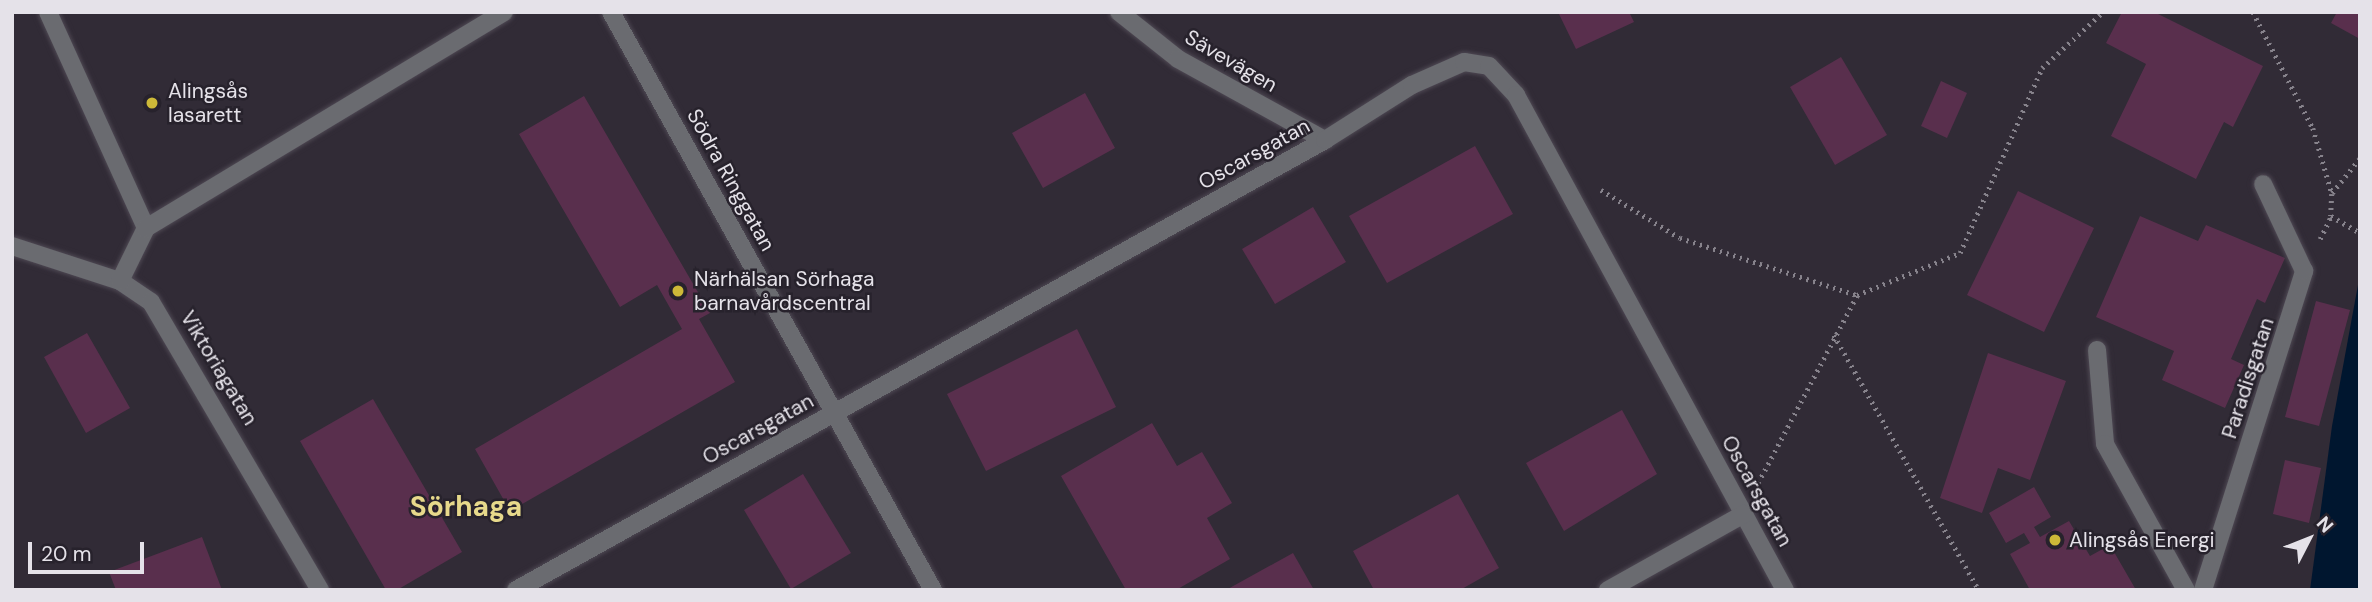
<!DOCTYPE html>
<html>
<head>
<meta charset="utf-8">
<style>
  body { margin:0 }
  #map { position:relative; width:2372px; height:602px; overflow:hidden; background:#312b36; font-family:"DM Sans",sans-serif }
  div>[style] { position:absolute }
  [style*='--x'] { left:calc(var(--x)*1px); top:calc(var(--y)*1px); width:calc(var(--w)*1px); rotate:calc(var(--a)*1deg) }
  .water>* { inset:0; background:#00162f }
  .building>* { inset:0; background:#592f4d }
  .path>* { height:4.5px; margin-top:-2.25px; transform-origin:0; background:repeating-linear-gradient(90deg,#87838c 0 2px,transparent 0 7px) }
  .roads { filter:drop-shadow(0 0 2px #4e4853) drop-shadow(0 0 2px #4e4853) }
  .minor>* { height:18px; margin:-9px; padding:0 9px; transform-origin:9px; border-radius:9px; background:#6a6b70 }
  .dots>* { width:19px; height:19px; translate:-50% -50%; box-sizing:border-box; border:4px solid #27222c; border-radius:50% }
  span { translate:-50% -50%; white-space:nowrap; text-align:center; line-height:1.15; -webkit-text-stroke:5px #27222c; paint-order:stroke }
  .street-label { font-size:21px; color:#e5e2e9 }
  .poi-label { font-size:21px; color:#e5e2e9 }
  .left { translate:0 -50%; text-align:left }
  .district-label { font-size:28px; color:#e7d98b; font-weight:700 }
  .frame { position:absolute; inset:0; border:14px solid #e5e2e9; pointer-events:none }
  .north { position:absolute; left:2274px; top:504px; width:70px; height:70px; -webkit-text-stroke:5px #27222c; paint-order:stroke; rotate:48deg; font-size:19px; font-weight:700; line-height:28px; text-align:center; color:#e5e2e9 }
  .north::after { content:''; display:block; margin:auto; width:24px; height:32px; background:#e5e2e9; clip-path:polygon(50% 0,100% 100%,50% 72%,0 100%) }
  .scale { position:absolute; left:28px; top:542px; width:116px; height:32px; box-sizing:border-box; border:4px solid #e5e2e9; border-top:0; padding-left:9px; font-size:21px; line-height:24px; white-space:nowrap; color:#e5e2e9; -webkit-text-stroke:5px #27222c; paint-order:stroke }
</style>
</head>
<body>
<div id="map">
  <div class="water">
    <i style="clip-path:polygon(2360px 274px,2358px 590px,2310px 590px,2332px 426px)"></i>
  </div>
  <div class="building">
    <i style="clip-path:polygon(1558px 12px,1629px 12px,1634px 22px,1576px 49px)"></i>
    <i style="clip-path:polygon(2122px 12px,2154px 12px,2263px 66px,2233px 127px,2224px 122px,2196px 179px,2111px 136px,2146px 64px,2106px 43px)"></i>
    <i style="clip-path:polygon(2337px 12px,2360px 12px,2360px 39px,2331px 23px)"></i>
    <i style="clip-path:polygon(1841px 57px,1887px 135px,1835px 165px,1790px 87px)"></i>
    <i style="clip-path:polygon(1941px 81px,1967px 93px,1947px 138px,1921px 126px)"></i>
    <i style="clip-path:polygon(1085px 93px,1115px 148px,1043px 188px,1012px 133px)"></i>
    <i style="clip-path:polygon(584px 96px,710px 313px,699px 319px,735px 382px,510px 511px,475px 449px,682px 329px,657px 285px,620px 307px,519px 134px)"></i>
    <i style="clip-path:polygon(1475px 146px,1513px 214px,1387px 283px,1349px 216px)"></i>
    <i style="clip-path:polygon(2018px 191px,2094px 228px,2044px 332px,1967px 295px)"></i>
    <i style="clip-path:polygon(1313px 207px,1346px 262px,1275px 304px,1242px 249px)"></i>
    <i style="clip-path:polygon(2140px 216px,2198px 241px,2206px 225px,2285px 258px,2265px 303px,2257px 299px,2231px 359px,2244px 365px,2225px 408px,2162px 380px,2174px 351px,2096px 317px)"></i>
    <i style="clip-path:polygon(2316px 301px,2350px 310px,2319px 426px,2285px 417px)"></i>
    <i style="clip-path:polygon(1077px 329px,1116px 407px,986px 471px,947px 394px)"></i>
    <i style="clip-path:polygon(87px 333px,130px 408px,86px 433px,44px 357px)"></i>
    <i style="clip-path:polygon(1988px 353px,2066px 381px,2030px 480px,1998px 468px,1982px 513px,1940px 498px)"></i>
    <i style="clip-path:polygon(373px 399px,462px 552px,397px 590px,386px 590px,300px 441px)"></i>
    <i style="clip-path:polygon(1622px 410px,1657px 474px,1564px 531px,1526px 463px)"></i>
    <i style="clip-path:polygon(1152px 423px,1177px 466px,1202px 452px,1232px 503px,1207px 518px,1230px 559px,1176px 590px,1126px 590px,1061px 476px)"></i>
    <i style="clip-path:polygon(2285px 460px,2321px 468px,2309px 523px,2273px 514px)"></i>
    <i style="clip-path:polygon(803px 474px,851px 553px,791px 589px,744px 510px)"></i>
    <i style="clip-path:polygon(2034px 487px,2051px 517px,2034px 527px,2040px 537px,2069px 521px,2090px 556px,2110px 545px,2136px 590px,2030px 590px,2010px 554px,2030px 543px,2024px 533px,2006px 543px,1989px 513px)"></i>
    <i style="clip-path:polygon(1458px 494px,1499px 568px,1460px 590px,1374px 590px,1353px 551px)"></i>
    <i style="clip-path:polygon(202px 537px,222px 590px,116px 590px,109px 572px)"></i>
    <i style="clip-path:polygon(1293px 553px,1314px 590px,1226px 590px)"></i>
  </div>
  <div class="path">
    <i style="--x:2253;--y:12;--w:131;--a:62.7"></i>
    <i style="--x:2313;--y:128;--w:69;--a:73.9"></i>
    <i style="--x:2332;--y:194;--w:22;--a:93"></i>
    <i style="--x:2331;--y:216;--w:34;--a:30"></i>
    <i style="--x:1601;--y:190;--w:92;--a:31.3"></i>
    <i style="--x:1680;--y:238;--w:186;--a:17.9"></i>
    <i style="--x:1857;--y:295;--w:111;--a:-22.2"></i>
    <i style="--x:1960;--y:253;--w:202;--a:-66.1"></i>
    <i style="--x:2042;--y:68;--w:83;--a:-42.6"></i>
    <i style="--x:2332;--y:193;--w:45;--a:-51.3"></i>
    <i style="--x:2320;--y:239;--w:25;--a:-64"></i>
    <i style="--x:1834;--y:335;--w:293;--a:60.4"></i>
    <i style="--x:1758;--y:483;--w:212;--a:-62.2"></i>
  </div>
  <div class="roads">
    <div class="minor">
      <i style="--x:48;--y:12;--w:237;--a:65.6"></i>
      <i style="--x:611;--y:12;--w:662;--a:60.88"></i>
      <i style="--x:1119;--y:12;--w:75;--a:38.5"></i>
      <i style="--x:1178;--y:59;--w:168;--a:28.9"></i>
      <i style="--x:12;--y:246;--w:114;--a:18"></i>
      <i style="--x:120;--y:281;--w:37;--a:34"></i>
      <i style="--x:151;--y:302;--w:334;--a:59.6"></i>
      <i style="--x:120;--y:281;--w:59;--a:-63.9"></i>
      <i style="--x:146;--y:228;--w:418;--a:-31.1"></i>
      <i style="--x:2097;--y:350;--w:94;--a:85.1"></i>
      <i style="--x:2105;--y:444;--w:167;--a:61"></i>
      <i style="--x:516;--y:590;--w:926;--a:-29.08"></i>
      <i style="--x:1325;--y:140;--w:103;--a:-32.3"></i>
      <i style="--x:1412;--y:85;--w:57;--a:-23.9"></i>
      <i style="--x:1464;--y:62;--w:25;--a:9"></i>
      <i style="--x:1489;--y:66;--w:40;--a:47"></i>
      <i style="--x:1516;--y:95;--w:563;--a:61.48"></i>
      <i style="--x:1608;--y:590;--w:156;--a:-29.2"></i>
      <i style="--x:2203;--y:590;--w:335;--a:-72.4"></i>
      <i style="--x:2304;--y:271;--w:96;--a:-115.2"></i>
    </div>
  </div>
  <div class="dots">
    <i style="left:152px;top:103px;background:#cdb938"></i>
    <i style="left:678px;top:291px;background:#cdb938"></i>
    <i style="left:2055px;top:540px;background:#cdb938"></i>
  </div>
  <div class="street-label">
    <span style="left:1231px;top:61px;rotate:30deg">Sävevägen</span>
    <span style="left:1254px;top:154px;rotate:-29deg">Oscarsgatan</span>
    <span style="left:731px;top:180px;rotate:61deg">Södra Ringgatan</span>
    <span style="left:219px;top:368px;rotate:59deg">Viktoriagatan</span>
    <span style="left:2248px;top:378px;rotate:-72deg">Paradisgatan</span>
    <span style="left:758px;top:429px;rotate:-29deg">Oscarsgatan</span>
    <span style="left:1757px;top:491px;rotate:61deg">Oscarsgatan</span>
  </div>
  <div class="poi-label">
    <span class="left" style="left:168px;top:103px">Alingsås<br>lasarett</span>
    <span class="left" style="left:694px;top:291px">Närhälsan Sörhaga<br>barnavårdscentral</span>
    <span class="left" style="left:2069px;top:540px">Alingsås Energi</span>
  </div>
  <div class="district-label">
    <span style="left:466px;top:507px">Sörhaga</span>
  </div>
  <div class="frame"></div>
  <div class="north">N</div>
  <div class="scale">20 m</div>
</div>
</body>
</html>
